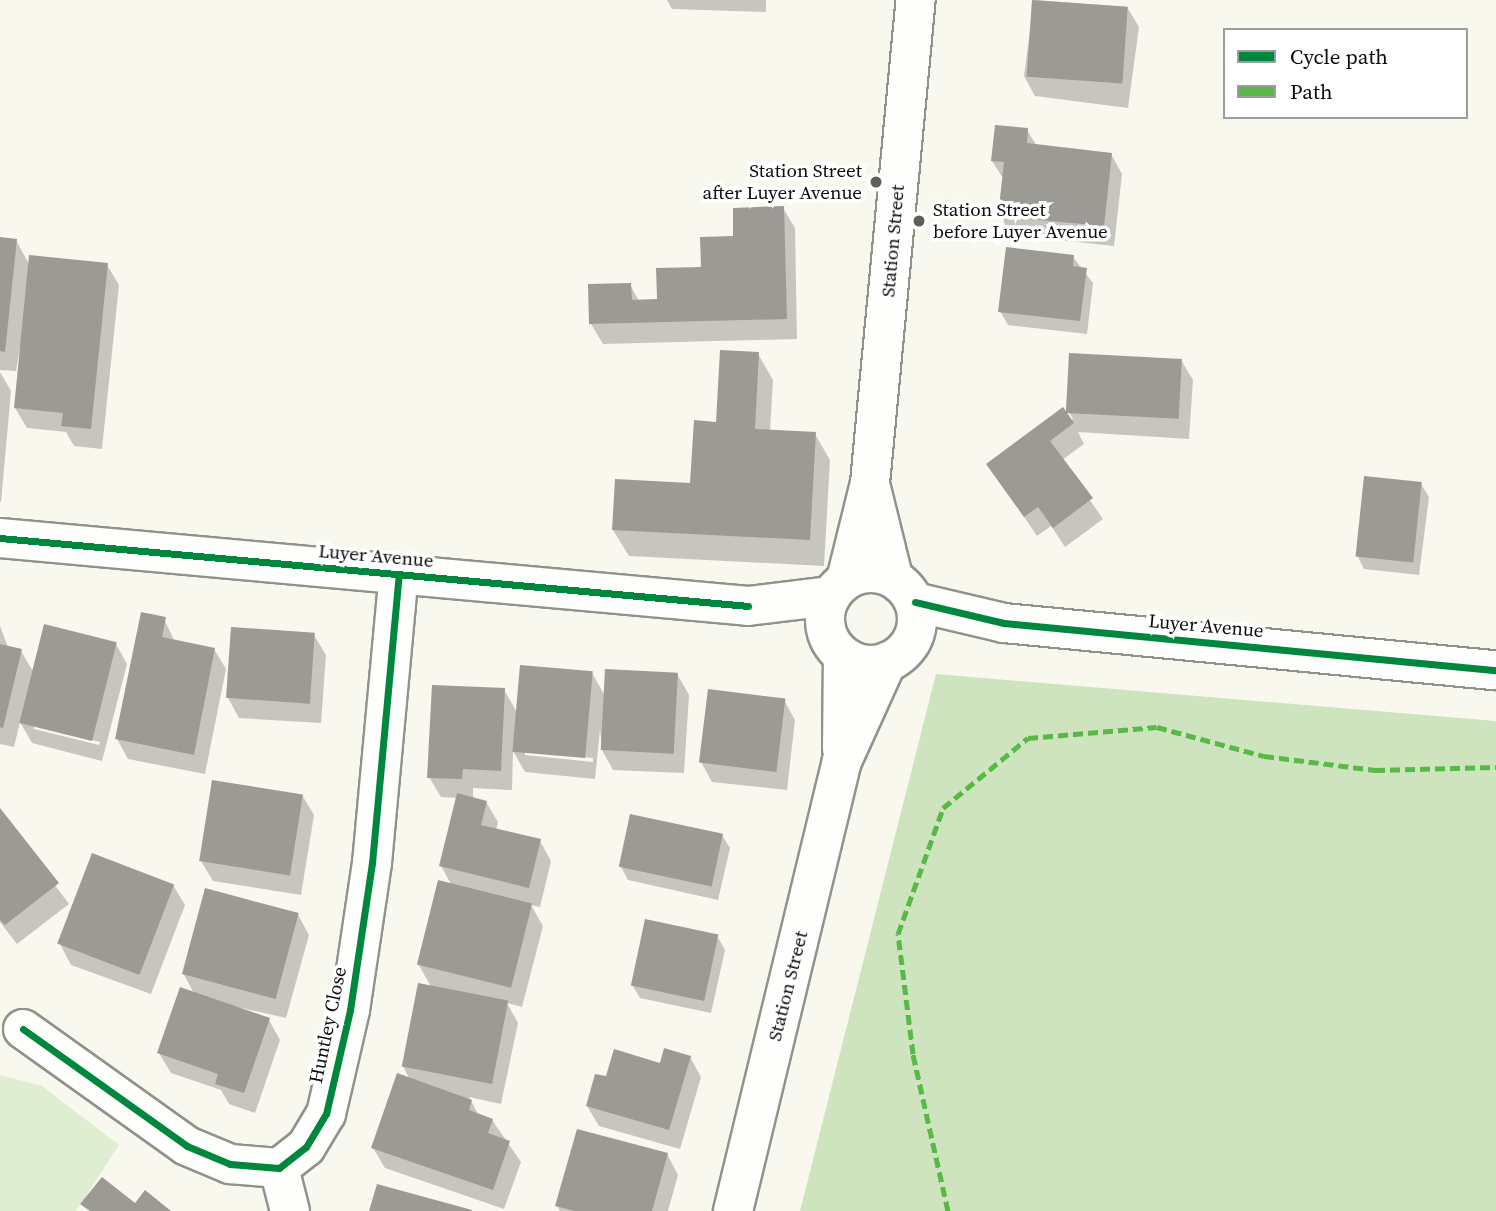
<!DOCTYPE html>
<style>
body{margin:0}
#map{position:relative;width:1496px;height:1211px;overflow:hidden;background:#f9f8ee;font-family:"Source Serif 4",serif}
div>[style]{position:absolute}
.green>*{inset:0;background:#dfedd0}
.forest>*{inset:0;background:#cee4bf}
.shadow>*{inset:0;background:#0003}
.building>*{inset:0;background:#9c9a94;transform-origin:0 0}
.roads{filter:drop-shadow(2px 0 #92928d) drop-shadow(-2px 0 #92928d) drop-shadow(0 2px #92928d) drop-shadow(0 -2px #92928d)}
.minor>*{height:38px;margin:-19px;padding:0 19px;transform-origin:19px;border-radius:19px;background:#fefefc}
.minor>.ring{margin:-19px;padding:0;box-sizing:content-box;background:none;border:38px solid #fefefc;border-radius:50%}
.quiet>*{height:5px;margin-top:-2.5px;transform-origin:0;background:repeating-linear-gradient(90deg,#58b947 0 10px,transparent 0 15px)}
.cycleway>*{height:7px;margin:-3.5px;padding:0 3.5px;transform-origin:3.5px;border-radius:3.5px;background:#00873e}
.dots>*{width:19px;height:19px;translate:-50% -50%;box-sizing:border-box;border:4px solid #fff;border-radius:50%}
span{translate:-50% -50%;white-space:nowrap;text-align:center;line-height:1.15;-webkit-text-stroke:7px #fff;paint-order:stroke}
.poi-label{font-size:19px;color:#0b0b0b}
.right{translate:-100% -50%;text-align:right}
.left{translate:0 -50%;text-align:left}
.street-label{font-size:19px;color:#0b0b0b}
.legend{position:absolute;left:1223px;top:28px;width:245px;height:91px;box-sizing:border-box;background:#fff;border:2px solid #9d9d9d;margin:0;padding:9px 12px;list-style:none;font-size:21px;color:#0b0b0b}
.legend li{display:flex;align-items:center;gap:14px;height:35px}
.legend b{width:35px;border:2px solid #9d9d9d}
</style>
<div id="map">
<div class="green">
<i style="clip-path:polygon(0 1075px,42px 1086px,119px 1145px,76px 1211px,0 1211px)"></i>
</div>
<div class="forest">
<i style="clip-path:polygon(936px 674px,1496px 721px,1496px 1211px,800px 1211px)"></i>
</div>
<div class="shadow">
<i style="clip-path:polygon(667px 0,766px 0,766px 12px,672px 9px)"></i>
<i style="clip-path:polygon(1034px 0,1127px 7px,1139px 27px,1128px 108px,1035px 96px,1024px 76px)"></i>
<i style="clip-path:polygon(1027px 130px,1037px 146px,1111px 154px,1122px 174px,1114px 246px,1011px 235px,1000px 215px,1004px 180px,992px 161px)"></i>
<i style="clip-path:polygon(783px 208px,795px 228px,797px 339px,603px 344px,591px 324px,630px 285px,639px 301px,659px 301px,735px 238px)"></i>
<i style="clip-path:polygon(0 239px,16px 240px,30px 266px,107px 265px,119px 285px,102px 449px,74px 446px,66px 432px,27px 428px,15px 408px,24px 324px,16px 371px,0 370px)"></i>
<i style="clip-path:polygon(1073px 257px,1093px 283px,1087px 334px,1008px 325px,1000px 311px)"></i>
<i style="clip-path:polygon(758px 354px,773px 380px,770px 431px,815px 434px,830px 460px,824px 566px,629px 556px,613px 530px,692px 485px,718px 424px)"></i>
<i style="clip-path:polygon(1181px 360px,1193px 380px,1189px 439px,1078px 432px,1084px 444px,1062px 460px,1103px 519px,1065px 547px,1051px 526px,1037px 536px,988px 464px,1073px 419px,1069px 412px)"></i>
<i style="clip-path:polygon(0 372px,11px 391px,1px 502px,0 502px)"></i>
<i style="clip-path:polygon(1421px 484px,1429px 497px,1419px 575px,1364px 569px,1357px 555px)"></i>
<i style="clip-path:polygon(164px 619px,175px 642px,214px 649px,226px 669px,205px 774px,128px 759px,117px 739px)"></i>
<i style="clip-path:polygon(evenodd,0 626px,8px 647px,21px 651px,34px 673px,116px 644px,127px 664px,102px 761px,32px 743px,20px 722px,14px 747px,0 744px,0 626px,34px 725px,100px 742px,99px 745px,34px 729px,34px 725px)"></i>
<i style="clip-path:polygon(314px 635px,326px 655px,321px 723px,239px 718px,228px 698px)"></i>
<i style="clip-path:polygon(evenodd,592px 673px,605px 696px,677px 674px,689px 695px,684px 773px,613px 770px,602px 750px,600px 730px,595px 779px,525px 772px,513px 751px,512px 790px,473px 788px,473px 799px,486px 802px,498px 822px,496px 830px,540px 841px,551px 861px,540px 907px,531px 905px,543px 926px,522px 1007px,507px 1003px,518px 1023px,501px 1104px,469px 1097px,479px 1116px,492px 1120px,521px 1162px,504px 1209px,385px 1168px,373px 1148px,410px 1080px,403px 1066px,432px 988px,418px 964px,452px 886px,441px 866px,458px 798px,441px 797px,429px 777px,504px 690px,518px 714px,592px 673px,525px 752px,593px 758px,593px 762px,525px 755px,525px 752px)"></i>
<i style="clip-path:polygon(784px 700px,795px 720px,787px 790px,712px 782px,701px 762px)"></i>
<i style="clip-path:polygon(302px 795px,314px 815px,301px 895px,213px 881px,201px 861px)"></i>
<i style="clip-path:polygon(0 811px,69px 904px,17px 944px,0 922px)"></i>
<i style="clip-path:polygon(722px 835px,730px 848px,718px 900px,628px 880px,621px 867px)"></i>
<i style="clip-path:polygon(173px 885px,185px 905px,151px 994px,71px 965px,60px 944px)"></i>
<i style="clip-path:polygon(298px 915px,309px 935px,286px 1018px,224px 1004px,269px 1020px,280px 1040px,255px 1113px,229px 1104px,221px 1090px,171px 1073px,159px 1053px,195px 995px,183px 973px)"></i>
<i style="clip-path:polygon(717px 936px,725px 950px,711px 1013px,640px 998px,632px 985px)"></i>
<i style="clip-path:polygon(690px 1057px,701px 1077px,680px 1149px,599px 1126px,587px 1106px,607px 1078px)"></i>
<i style="clip-path:polygon(667px 1154px,678px 1175px,668px 1211px,560px 1211px,557px 1205px)"></i>
</div>
<div class="building">
<i style="left:1032px;top:0;width:96px;height:77px;rotate:4deg"></i>
<i style="clip-path:polygon(995px 125px,1028px 128px,1027px 143px,1112px 153px,1104px 226px,998px 216px,1004px 162px,991px 161px)"></i>
<i style="clip-path:polygon(784px 206px,787px 319px,589px 324px,588px 284px,631px 283px,632px 300px,657px 299px,656px 268px,701px 267px,700px 237px,733px 236px,733px 208px)"></i>
<i style="clip-path:polygon(0 237px,17px 239px,5px 352px,0 351px)"></i>
<i style="clip-path:polygon(1006px 247px,1074px 255px,1073px 266px,1087px 268px,1080px 321px,998px 312px)"></i>
<i style="clip-path:polygon(29px 255px,108px 263px,91px 429px,61px 426px,63px 413px,14px 408px)"></i>
<i style="clip-path:polygon(720px 350px,759px 352px,755px 429px,816px 432px,810px 540px,612px 530px,615px 479px,690px 483px,694px 420px,716px 422px)"></i>
<i style="left:1069px;top:353px;width:113px;height:60px;rotate:3deg"></i>
<i style="clip-path:polygon(1063px 407px,1074px 423px,1050px 441px,1093px 498px,1053px 528px,1038px 507px,1024px 517px,986px 464px)"></i>
<i style="left:1364px;top:476px;width:58px;height:81px;rotate:6deg"></i>
<i style="clip-path:polygon(141px 612px,166px 617px,162px 637px,215px 648px,194px 755px,115px 739px)"></i>
<i style="left:44px;top:624px;width:75px;height:102px;rotate:14deg"></i>
<i style="left:231px;top:627px;width:84px;height:71px;rotate:4deg"></i>
<i style="clip-path:polygon(0 644px,22px 649px,3px 728px,0 727px)"></i>
<i style="left:520px;top:665px;width:73px;height:87px;rotate:5deg"></i>
<i style="left:605px;top:669px;width:73px;height:81px;rotate:3deg"></i>
<i style="clip-path:polygon(432px 685px,505px 688px,501px 771px,463px 769px,462px 779px,427px 778px)"></i>
<i style="left:708px;top:689px;width:78px;height:74px;rotate:7deg"></i>
<i style="left:212px;top:780px;width:92px;height:82px;rotate:9deg"></i>
<i style="clip-path:polygon(457px 793px,487px 801px,481px 825px,541px 839px,529px 888px,439px 866px)"></i>
<i style="clip-path:polygon(0 808px,59px 883px,5px 925px,0 920px)"></i>
<i style="left:630px;top:814px;width:95px;height:54px;rotate:12deg"></i>
<i style="left:92px;top:853px;width:88px;height:97px;rotate:21deg"></i>
<i style="left:438px;top:880px;width:97px;height:87px;rotate:14deg"></i>
<i style="left:205px;top:888px;width:97px;height:89px;rotate:15deg"></i>
<i style="left:645px;top:919px;width:75px;height:68px;rotate:12deg"></i>
<i style="left:418px;top:983px;width:92px;height:85px;rotate:11deg"></i>
<i style="clip-path:polygon(180px 987px,270px 1018px,244px 1093px,215px 1084px,218px 1074px,157px 1053px)"></i>
<i style="clip-path:polygon(664px 1048px,691px 1056px,669px 1130px,586px 1106px,595px 1074px,606px 1076px,614px 1049px,660px 1063px)"></i>
<i style="clip-path:polygon(397px 1073px,472px 1100px,469px 1110px,493px 1119px,488px 1133px,510px 1141px,493px 1190px,371px 1148px)"></i>
<i style="clip-path:polygon(577px 1129px,668px 1153px,652px 1211px,575px 1211px,555px 1206px)"></i>
<i style="clip-path:polygon(102px 1177px,135px 1203px,145px 1190px,171px 1211px,90px 1211px,80px 1204px)"></i>
<i style="clip-path:polygon(377px 1184px,472px 1210px,472px 1211px,369px 1211px)"></i>
</div>
<div class="roads">
<div class="minor">
<i style="left:871px;top:488px;width:92px;rotate:76.1deg"></i>
<i style="left:0;top:538px;width:751px;rotate:5.19deg"></i>
<i style="left:748px;top:606px;width:84px;rotate:-6.9deg"></i>
<i class="ring" style="left:825px;top:573px;width:54px;height:54px"></i>
<i style="left:846px;top:580px;width:100px;rotate:-76.1deg"></i>
<i style="left:870px;top:483px;width:485px;rotate:-84.6deg"></i>
<i style="left:915px;top:602px;width:91px;rotate:13.3deg"></i>
<i style="left:1004px;top:623px;width:494px;rotate:5.5deg"></i>
<i style="left:842px;top:749px;width:92px;rotate:-89.4deg"></i>
<i style="left:23px;top:1029px;width:201px;rotate:35.5deg"></i>
<i style="left:187px;top:1146px;width:47px;rotate:22.7deg"></i>
<i style="left:230px;top:1164px;width:49px;rotate:4.7deg"></i>
<i style="left:279px;top:1168px;width:34px;rotate:-38deg"></i>
<i style="left:306px;top:1147px;width:39px;rotate:-59deg"></i>
<i style="left:326px;top:1114px;width:107px;rotate:-77deg"></i>
<i style="left:350px;top:1010px;width:149px;rotate:-81.5deg"></i>
<i style="left:372px;top:863px;width:290px;rotate:-84.7deg"></i>
<i style="left:279px;top:1168px;width:44px;rotate:75.7deg"></i>
<i style="left:733px;top:1211px;width:463px;rotate:-76.4deg"></i>
<i style="left:842px;top:761px;width:109px;rotate:-65.6deg"></i>
</div>
</div>
<div class="quiet">
<i style="left:948px;top:1211px;width:161px;rotate:-102.6deg"></i>
<i style="left:913px;top:1054px;width:121px;rotate:-97.1deg"></i>
<i style="left:898px;top:934px;width:134px;rotate:-70.3deg"></i>
<i style="left:943px;top:808px;width:110px;rotate:-39.5deg"></i>
<i style="left:1028px;top:738px;width:129px;rotate:-4.9deg"></i>
<i style="left:1157px;top:727px;width:111px;rotate:15.2deg"></i>
<i style="left:1264px;top:756px;width:112px;rotate:7.2deg"></i>
<i style="left:1375px;top:770px;width:121px;rotate:-1.4deg"></i>
</div>
<div class="cycleway">
<i style="left:0;top:538px;width:751px;rotate:5.19deg"></i>
<i style="left:915px;top:602px;width:91px;rotate:13.3deg"></i>
<i style="left:1004px;top:623px;width:494px;rotate:5.5deg"></i>
<i style="left:23px;top:1029px;width:201px;rotate:35.5deg"></i>
<i style="left:187px;top:1146px;width:47px;rotate:22.7deg"></i>
<i style="left:230px;top:1164px;width:49px;rotate:4.7deg"></i>
<i style="left:279px;top:1168px;width:34px;rotate:-38deg"></i>
<i style="left:306px;top:1147px;width:39px;rotate:-59deg"></i>
<i style="left:326px;top:1114px;width:107px;rotate:-77deg"></i>
<i style="left:350px;top:1010px;width:149px;rotate:-81.5deg"></i>
<i style="left:372px;top:863px;width:290px;rotate:-84.7deg"></i>
</div>
<div class="dots">
<i style="left:876px;top:182px;background:#5e5e5a"></i>
<i style="left:919px;top:221px;background:#5e5e5a"></i>
</div>
<div class="poi-label">
<span class="right" style="left:862px;top:182px">Station Street<br>after Luyer Avenue</span>
<span class="left" style="left:933px;top:221px">Station Street<br>before Luyer Avenue</span>
</div>
<div class="street-label">
<span style="left:893px;top:241px;rotate:-85deg">Station Street</span>
<span style="left:376px;top:556px;rotate:5deg">Luyer Avenue</span>
<span style="left:1206px;top:626px;rotate:5deg">Luyer Avenue</span>
<span style="left:788px;top:986px;rotate:-76deg">Station Street</span>
<span style="left:328px;top:1025px;rotate:-78deg">Huntley Close</span>
</div>
<ul class="legend">
<li><b style="height:9px;background:#00873e"></b>Cycle path</li>
<li><b style="height:9px;background:#58b947"></b>Path</li>
</ul>
</div>
